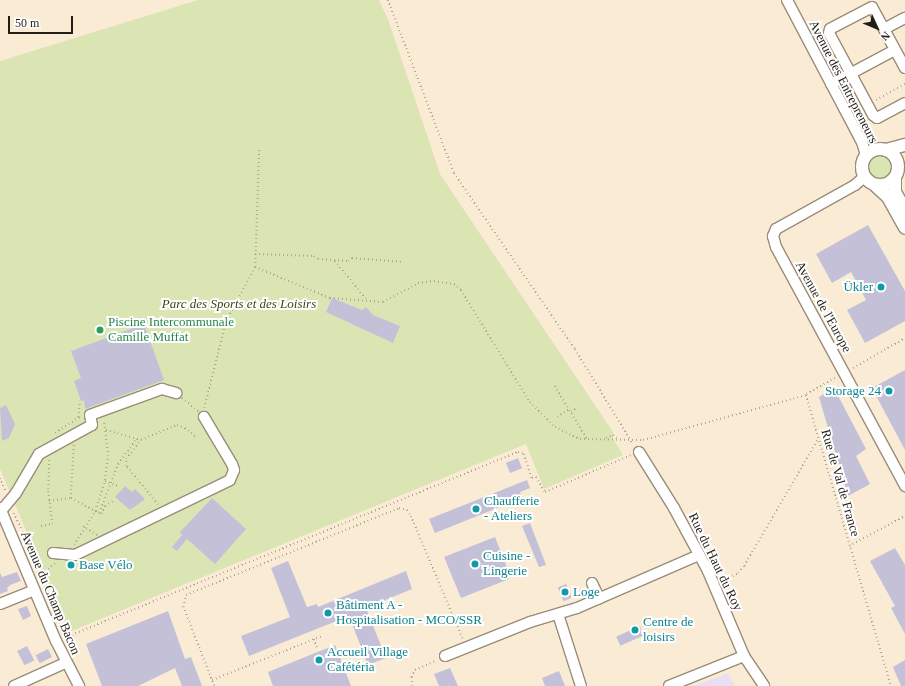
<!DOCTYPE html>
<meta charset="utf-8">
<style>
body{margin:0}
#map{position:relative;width:905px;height:686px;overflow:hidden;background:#faebd5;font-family:"Times New Roman",serif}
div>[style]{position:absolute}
.industrial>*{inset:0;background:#eadef2}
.green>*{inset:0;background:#dbe5b3}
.round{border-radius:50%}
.building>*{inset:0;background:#c4c0d8;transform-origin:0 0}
.path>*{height:1.5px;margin-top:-0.75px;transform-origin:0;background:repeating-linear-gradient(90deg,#b1a695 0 1px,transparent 0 4px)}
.roads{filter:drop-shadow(1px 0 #9a8c78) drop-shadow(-1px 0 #9a8c78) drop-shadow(0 1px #9a8c78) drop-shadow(0 -1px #9a8c78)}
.minor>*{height:10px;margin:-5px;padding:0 5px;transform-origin:5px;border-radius:5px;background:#fff}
.major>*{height:12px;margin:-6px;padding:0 6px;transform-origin:6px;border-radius:6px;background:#fff}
.major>.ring{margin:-6px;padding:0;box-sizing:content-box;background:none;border:12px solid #fff;border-radius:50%}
.dots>*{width:11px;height:11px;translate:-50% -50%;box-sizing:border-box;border:2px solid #fff;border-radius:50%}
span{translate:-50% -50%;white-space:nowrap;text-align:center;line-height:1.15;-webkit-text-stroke:4px #fff;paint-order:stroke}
.street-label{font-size:13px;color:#221d15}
.culture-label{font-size:13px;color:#0d838f}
.right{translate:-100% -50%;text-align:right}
.left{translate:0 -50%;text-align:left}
.park-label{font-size:13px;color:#3d4411;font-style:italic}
.leisure-label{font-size:13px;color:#27864d}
.north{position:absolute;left:857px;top:8px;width:40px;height:40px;-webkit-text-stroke:3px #fff;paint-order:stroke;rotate:134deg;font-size:11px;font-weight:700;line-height:16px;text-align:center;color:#221d15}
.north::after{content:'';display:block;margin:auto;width:14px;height:18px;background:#221d15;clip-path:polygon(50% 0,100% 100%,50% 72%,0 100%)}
.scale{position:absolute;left:8px;top:16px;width:65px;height:18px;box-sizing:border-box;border:2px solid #221d15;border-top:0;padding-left:5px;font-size:12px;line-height:14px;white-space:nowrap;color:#221d15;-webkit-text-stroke:3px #fff;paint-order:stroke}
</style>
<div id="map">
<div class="industrial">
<i style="clip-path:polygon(728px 673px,735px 686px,693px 686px)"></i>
</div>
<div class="green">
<i style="clip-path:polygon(198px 0,379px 0,388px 19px,440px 174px,613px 432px,613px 439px,623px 455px,544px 489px,526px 444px,69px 632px,0 469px,0 61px)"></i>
<i class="round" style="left:867px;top:154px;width:26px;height:26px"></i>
</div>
<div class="building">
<i style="clip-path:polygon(868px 225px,905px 291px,905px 321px,865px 343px,847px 310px,866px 300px,851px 272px,832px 283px,816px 254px)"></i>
<i style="clip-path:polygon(332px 298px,362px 310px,366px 307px,373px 315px,400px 326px,393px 343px,326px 312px)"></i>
<i style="clip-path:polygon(144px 324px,164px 380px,85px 409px,84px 400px,81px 401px,74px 381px,81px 378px,71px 351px)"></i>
<i style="clip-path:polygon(905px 370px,905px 450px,872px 388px)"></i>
<i style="clip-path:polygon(834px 388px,866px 449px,856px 456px,870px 484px,848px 496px,819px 397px)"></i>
<i style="clip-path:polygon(6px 405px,15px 424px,9px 438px,2px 441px,0 408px)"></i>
<i style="left:518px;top:458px;width:11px;height:13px;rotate:68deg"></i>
<i style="clip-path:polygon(527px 480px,530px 488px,520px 492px,522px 498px,435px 533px,429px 519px)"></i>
<i style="clip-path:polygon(125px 486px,132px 492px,135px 489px,145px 499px,130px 510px,115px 497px)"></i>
<i style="clip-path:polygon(212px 498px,246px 529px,215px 564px,187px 539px,177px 551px,172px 547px,182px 535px,180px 532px)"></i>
<i style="clip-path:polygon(530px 523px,546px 565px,539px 567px,522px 526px)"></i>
<i style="clip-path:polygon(495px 537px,508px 570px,506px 572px,509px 579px,461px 598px,444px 557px)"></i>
<i style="clip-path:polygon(895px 548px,905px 565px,905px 634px,891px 608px,895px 606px,870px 561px)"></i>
<i style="clip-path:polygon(288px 561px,307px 607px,317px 604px,318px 607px,406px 571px,412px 589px,366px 608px,386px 658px,368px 665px,349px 616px,249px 656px,241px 636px,290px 617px,271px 568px)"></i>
<i style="clip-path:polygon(17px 572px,21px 581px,10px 585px,7px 588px,8px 591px,0 594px,0 573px,2px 577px)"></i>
<i style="left:566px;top:584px;width:15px;height:9px;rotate:67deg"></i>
<i style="clip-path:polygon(27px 606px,31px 616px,23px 620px,18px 609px)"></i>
<i style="clip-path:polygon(168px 611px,185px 659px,191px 657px,202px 686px,182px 686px,175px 668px,138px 686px,102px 686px,86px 644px)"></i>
<i style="left:640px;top:626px;width:10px;height:26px;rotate:66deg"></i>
<i style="clip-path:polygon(335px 645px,351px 686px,273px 686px,268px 672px)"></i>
<i style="left:27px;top:646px;width:16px;height:11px;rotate:63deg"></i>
<i style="left:48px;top:649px;width:9px;height:14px;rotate:63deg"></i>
<i style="clip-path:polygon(905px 660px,905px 686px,901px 686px,893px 667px)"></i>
<i style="clip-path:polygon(450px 668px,458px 686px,439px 686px,434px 674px)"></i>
<i style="clip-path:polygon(559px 671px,565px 686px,545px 686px,542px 678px)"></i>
</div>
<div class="path">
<i style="left:388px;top:0;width:185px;rotate:69.1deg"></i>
<i style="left:454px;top:173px;width:214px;rotate:55.5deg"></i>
<i style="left:575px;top:349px;width:111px;rotate:58.6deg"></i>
<i style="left:876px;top:100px;width:33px;rotate:-29deg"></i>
<i style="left:255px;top:254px;width:59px;rotate:1.9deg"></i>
<i style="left:314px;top:256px;width:5px;rotate:37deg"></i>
<i style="left:318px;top:259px;width:30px;rotate:4deg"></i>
<i style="left:348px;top:261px;width:5px;rotate:-37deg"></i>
<i style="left:352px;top:258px;width:52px;rotate:4.4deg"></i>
<i style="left:335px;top:261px;width:50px;rotate:50.6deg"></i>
<i style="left:255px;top:267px;width:119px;rotate:-88.1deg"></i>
<i style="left:853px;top:368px;width:60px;rotate:-30deg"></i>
<i style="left:835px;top:378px;width:34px;rotate:150deg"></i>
<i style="left:806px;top:395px;width:303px;rotate:73.7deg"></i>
<i style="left:555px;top:386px;width:62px;rotate:58.9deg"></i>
<i style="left:182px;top:398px;width:21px;rotate:39deg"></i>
<i style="left:204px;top:408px;width:90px;rotate:-75.8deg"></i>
<i style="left:226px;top:321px;width:61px;rotate:-61.8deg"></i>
<i style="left:255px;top:267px;width:81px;rotate:22.5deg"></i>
<i style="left:330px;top:298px;width:53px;rotate:4.3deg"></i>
<i style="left:383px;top:302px;width:40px;rotate:-28deg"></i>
<i style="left:418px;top:283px;width:16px;rotate:-7deg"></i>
<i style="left:434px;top:281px;width:20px;rotate:9deg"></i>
<i style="left:454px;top:284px;width:9px;rotate:41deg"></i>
<i style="left:461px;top:290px;width:132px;rotate:58.4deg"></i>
<i style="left:530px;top:402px;width:35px;rotate:45deg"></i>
<i style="left:555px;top:427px;width:28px;rotate:26deg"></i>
<i style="left:580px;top:439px;width:63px;rotate:0.9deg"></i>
<i style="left:643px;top:440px;width:169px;rotate:-15.4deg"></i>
<i style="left:571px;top:412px;width:6px;rotate:-39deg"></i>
<i style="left:78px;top:417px;width:16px;rotate:-83deg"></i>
<i style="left:557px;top:417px;width:14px;rotate:-34deg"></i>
<i style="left:106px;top:430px;width:36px;rotate:16deg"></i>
<i style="left:55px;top:433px;width:30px;rotate:-33deg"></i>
<i style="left:606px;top:438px;width:8px;rotate:-23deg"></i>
<i style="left:613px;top:435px;width:6px;rotate:39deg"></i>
<i style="left:74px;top:445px;width:53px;rotate:93.2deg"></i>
<i style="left:71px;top:498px;width:34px;rotate:28deg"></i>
<i style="left:101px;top:514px;width:9px;rotate:-63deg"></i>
<i style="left:105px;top:506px;width:9px;rotate:-32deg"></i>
<i style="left:0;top:478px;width:15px;rotate:67deg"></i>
<i style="left:105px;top:481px;width:14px;rotate:21deg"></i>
<i style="left:49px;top:501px;width:22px;rotate:-8deg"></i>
<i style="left:158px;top:505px;width:50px;rotate:-129.4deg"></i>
<i style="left:126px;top:466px;width:7px;rotate:-90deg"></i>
<i style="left:126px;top:459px;width:24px;rotate:-52deg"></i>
<i style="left:141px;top:440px;width:39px;rotate:-23deg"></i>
<i style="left:177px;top:425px;width:9px;rotate:21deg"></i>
<i style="left:185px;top:428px;width:14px;rotate:39deg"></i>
<i style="left:14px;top:513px;width:45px;rotate:65.1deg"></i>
<i style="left:99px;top:513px;width:53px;rotate:-68.8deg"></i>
<i style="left:118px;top:464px;width:31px;rotate:-54deg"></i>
<i style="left:41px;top:526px;width:11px;rotate:-10deg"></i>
<i style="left:52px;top:524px;width:35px;rotate:-97deg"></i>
<i style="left:48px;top:489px;width:29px;rotate:-88deg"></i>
<i style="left:83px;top:526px;width:17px;rotate:33deg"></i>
<i style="left:74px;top:545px;width:40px;rotate:-58deg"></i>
<i style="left:95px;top:511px;width:28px;rotate:-72deg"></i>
<i style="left:104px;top:484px;width:28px;rotate:-82deg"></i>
<i style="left:108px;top:456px;width:35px;rotate:-97deg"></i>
<i style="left:849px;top:546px;width:64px;rotate:-28.2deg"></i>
<i style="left:38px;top:576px;width:22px;rotate:-36deg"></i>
<i style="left:42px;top:579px;width:49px;rotate:68.6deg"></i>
<i style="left:722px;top:582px;width:18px;rotate:-29deg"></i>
<i style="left:738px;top:573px;width:9px;rotate:-49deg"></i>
<i style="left:744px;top:566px;width:147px;rotate:-59.8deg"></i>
<i style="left:64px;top:638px;width:491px;rotate:-22.3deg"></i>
<i style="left:518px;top:452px;width:6px;rotate:18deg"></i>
<i style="left:524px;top:454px;width:25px;rotate:72deg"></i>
<i style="left:532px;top:478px;width:4px;rotate:-14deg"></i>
<i style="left:536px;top:477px;width:17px;rotate:59deg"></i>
<i style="left:545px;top:492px;width:94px;rotate:-23.3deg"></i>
<i style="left:314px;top:639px;width:9px;rotate:72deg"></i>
<i style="left:212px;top:680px;width:118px;rotate:-21.8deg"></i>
<i style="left:214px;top:686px;width:85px;rotate:-111.4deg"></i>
<i style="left:183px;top:607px;width:12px;rotate:-76deg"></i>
<i style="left:186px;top:595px;width:230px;rotate:-22.2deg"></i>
<i style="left:399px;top:508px;width:8px;rotate:14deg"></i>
<i style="left:407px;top:510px;width:7px;rotate:56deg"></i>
<i style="left:411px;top:516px;width:134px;rotate:67.1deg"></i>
<i style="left:412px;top:686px;width:9px;rotate:-96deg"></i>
<i style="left:411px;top:677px;width:8px;rotate:-60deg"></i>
<i style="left:415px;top:670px;width:24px;rotate:-24deg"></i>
</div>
<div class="roads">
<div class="minor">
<i style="left:787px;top:0;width:161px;rotate:62.2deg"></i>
<i style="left:862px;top:142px;width:14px;rotate:73deg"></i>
<i style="left:884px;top:29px;width:24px;rotate:-28deg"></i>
<i style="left:905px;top:68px;width:69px;rotate:-118.4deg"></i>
<i style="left:872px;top:7px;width:47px;rotate:152.4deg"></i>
<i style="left:830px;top:29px;width:4px;rotate:104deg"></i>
<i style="left:829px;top:33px;width:93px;rotate:61.8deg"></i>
<i style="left:873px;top:115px;width:5px;rotate:37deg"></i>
<i style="left:877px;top:118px;width:32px;rotate:-28deg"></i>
<i style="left:831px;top:84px;width:72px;rotate:-28deg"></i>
<i style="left:864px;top:177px;width:12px;rotate:138deg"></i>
<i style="left:855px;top:185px;width:90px;rotate:150.9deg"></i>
<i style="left:776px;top:229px;width:8px;rotate:113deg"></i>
<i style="left:773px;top:236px;width:11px;rotate:75deg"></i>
<i style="left:776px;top:247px;width:272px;rotate:61.6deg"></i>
<i style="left:639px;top:452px;width:66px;rotate:58deg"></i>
<i style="left:674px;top:508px;width:72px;rotate:61.6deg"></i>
<i style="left:708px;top:571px;width:92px;rotate:67deg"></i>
<i style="left:744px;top:656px;width:36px;rotate:56deg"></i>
<i style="left:0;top:508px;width:144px;rotate:67.2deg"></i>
<i style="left:56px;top:641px;width:51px;rotate:62.9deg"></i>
<i style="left:1px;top:511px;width:23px;rotate:-50deg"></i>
<i style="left:16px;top:493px;width:45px;rotate:-59.5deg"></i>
<i style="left:39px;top:454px;width:60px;rotate:-28.7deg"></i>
<i style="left:92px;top:425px;width:10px;rotate:-101deg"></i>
<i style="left:90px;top:415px;width:77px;rotate:-19.9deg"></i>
<i style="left:162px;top:389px;width:15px;rotate:16deg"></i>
<i style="left:53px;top:553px;width:22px;rotate:5deg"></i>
<i style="left:75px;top:555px;width:172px;rotate:-25.8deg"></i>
<i style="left:230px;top:480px;width:11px;rotate:-68deg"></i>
<i style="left:234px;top:470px;width:6px;rotate:-108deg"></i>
<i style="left:232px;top:464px;width:55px;rotate:-120.8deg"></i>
<i style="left:592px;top:583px;width:17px;rotate:65deg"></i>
<i style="left:0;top:604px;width:37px;rotate:-22deg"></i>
<i style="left:558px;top:614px;width:76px;rotate:72.3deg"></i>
<i style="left:445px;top:656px;width:92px;rotate:-21.8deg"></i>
<i style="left:530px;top:622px;width:49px;rotate:-16.6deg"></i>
<i style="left:577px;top:608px;width:133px;rotate:-23.5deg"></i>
<i style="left:14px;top:686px;width:56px;rotate:-24.3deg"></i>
<i style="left:669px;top:686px;width:81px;rotate:-21.8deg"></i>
</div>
<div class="major">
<i class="ring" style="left:862px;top:149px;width:24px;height:24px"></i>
<i style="left:886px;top:150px;width:20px;rotate:-15deg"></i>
<i style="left:895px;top:178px;width:14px;rotate:90deg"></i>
<i style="left:895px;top:192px;width:21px;rotate:61deg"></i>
<i style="left:876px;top:186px;width:16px;rotate:43deg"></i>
<i style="left:888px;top:197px;width:35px;rotate:61deg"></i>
</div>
</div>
<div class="dots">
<i style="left:881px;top:287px;background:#0f9aa8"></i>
<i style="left:100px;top:330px;background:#2e9e5b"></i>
<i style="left:889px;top:391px;background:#0f9aa8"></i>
<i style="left:476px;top:509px;background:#0f9aa8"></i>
<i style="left:475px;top:564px;background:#0f9aa8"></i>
<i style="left:71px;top:565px;background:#0f9aa8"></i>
<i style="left:565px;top:592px;background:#0f9aa8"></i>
<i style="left:328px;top:613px;background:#0f9aa8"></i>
<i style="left:635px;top:630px;background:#0f9aa8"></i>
<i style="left:319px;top:660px;background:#0f9aa8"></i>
</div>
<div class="street-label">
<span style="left:843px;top:82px;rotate:63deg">Avenue des Entrepreneurs</span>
<span style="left:823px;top:307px;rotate:61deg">Avenue de l'Europe</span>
<span style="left:840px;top:483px;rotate:74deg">Rue de Val de France</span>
<span style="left:715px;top:562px;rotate:64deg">Rue du Haut du Roy</span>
<span style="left:50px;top:593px;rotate:67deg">Avenue du Champ Bacon</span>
</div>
<div class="culture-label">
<span class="right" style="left:873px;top:287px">Ükler</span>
<span class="right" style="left:881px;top:391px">Storage 24</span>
<span class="left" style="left:484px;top:509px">Chaufferie<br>- Ateliers</span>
<span class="left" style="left:483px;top:564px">Cuisine -<br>Lingerie</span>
<span class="left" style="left:79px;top:565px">Base Vélo</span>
<span class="left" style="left:573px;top:592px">Loge</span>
<span class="left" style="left:336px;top:613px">Bâtiment A -<br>Hospitalisation - MCO/SSR</span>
<span class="left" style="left:643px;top:630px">Centre de<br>loisirs</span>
<span class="left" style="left:327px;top:660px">Accueil Village<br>Cafétéria</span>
</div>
<div class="park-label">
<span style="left:239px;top:304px">Parc des Sports et des Loisirs</span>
</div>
<div class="leisure-label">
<span class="left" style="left:108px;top:330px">Piscine Intercommunale<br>Camille Muffat</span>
</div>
<div class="north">N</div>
<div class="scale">50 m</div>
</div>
